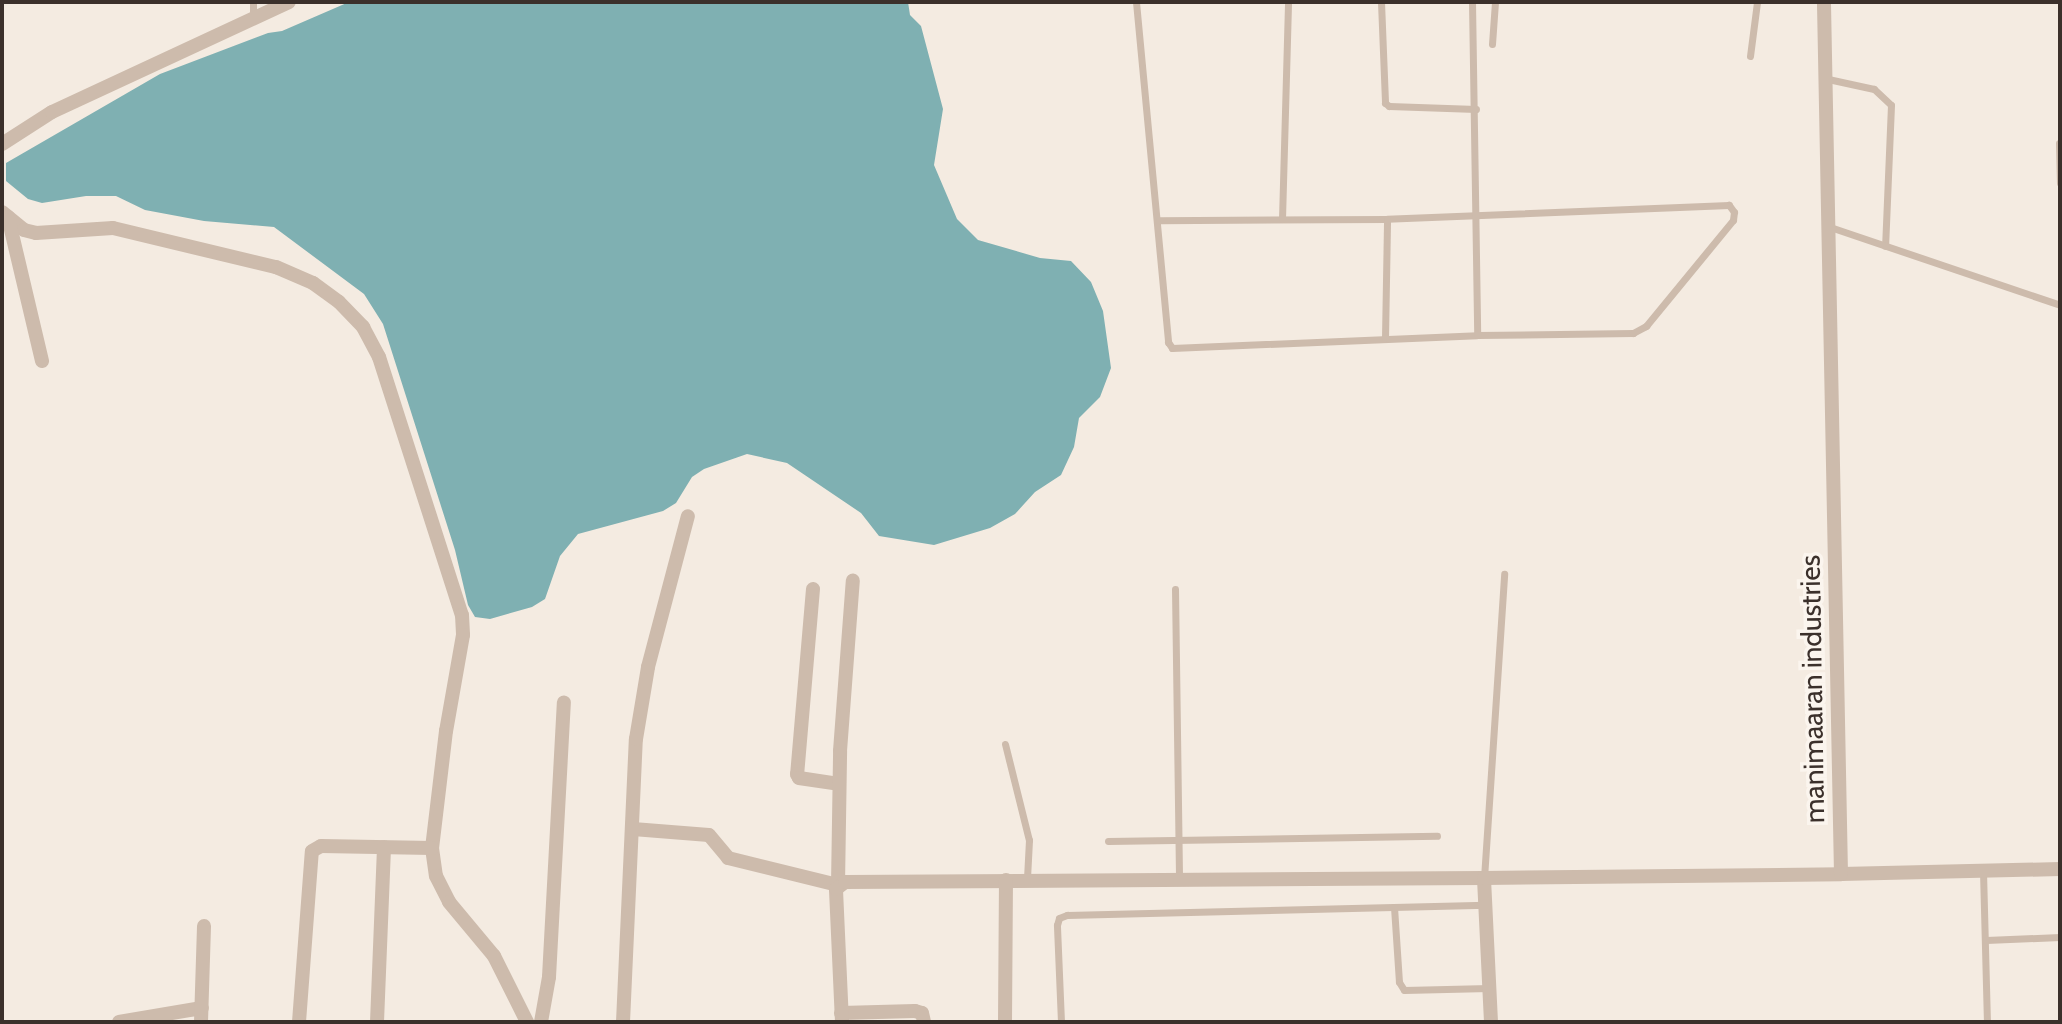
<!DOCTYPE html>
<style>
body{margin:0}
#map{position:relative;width:2062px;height:1024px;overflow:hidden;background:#f4ebe1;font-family:Cabin,sans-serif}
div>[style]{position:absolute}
.water>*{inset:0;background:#7fb0b2}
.service>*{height:7px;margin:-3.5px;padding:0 3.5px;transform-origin:3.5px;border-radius:3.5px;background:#cdbbac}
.minor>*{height:14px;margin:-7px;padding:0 7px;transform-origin:7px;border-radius:7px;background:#cdbbac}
span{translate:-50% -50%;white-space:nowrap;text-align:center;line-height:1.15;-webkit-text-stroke:7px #fbf5ee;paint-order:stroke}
.street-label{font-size:28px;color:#3b302b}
.frame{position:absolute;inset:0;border:4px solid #3b302b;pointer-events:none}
</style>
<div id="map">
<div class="water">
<i style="clip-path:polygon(349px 2px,908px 2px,910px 15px,921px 26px,943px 109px,934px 165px,957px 219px,978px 240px,1040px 258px,1071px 261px,1091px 282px,1103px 311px,1111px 368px,1100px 397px,1079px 418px,1074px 447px,1061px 475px,1035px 492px,1015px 514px,990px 528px,934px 545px,879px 536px,861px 513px,787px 463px,747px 454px,704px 469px,692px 477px,676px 503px,663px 511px,578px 534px,560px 556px,545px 599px,532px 607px,490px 619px,475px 617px,468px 605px,455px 550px,383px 324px,364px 294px,274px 227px,204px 221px,145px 210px,116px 196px,86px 196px,42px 203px,28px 199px,6px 181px,6px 163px,160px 74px,268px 33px,282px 31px)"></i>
</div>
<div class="service">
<i style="left:1136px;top:2px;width:342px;rotate:84.6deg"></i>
<i style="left:1168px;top:342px;width:7px;rotate:56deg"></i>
<i style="left:1172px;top:348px;width:305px;rotate:-2.4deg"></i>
<i style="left:1477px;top:335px;width:156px;rotate:-0.7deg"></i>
<i style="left:1633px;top:333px;width:15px;rotate:-28deg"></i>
<i style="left:1646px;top:326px;width:137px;rotate:-50.6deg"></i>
<i style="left:1733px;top:220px;width:8px;rotate:-83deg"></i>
<i style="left:1734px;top:212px;width:9px;rotate:-126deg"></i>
<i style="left:1729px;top:205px;width:342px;rotate:177.7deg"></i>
<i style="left:1387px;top:219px;width:228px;rotate:179.7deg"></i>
<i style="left:1381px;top:2px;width:101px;rotate:87.7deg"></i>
<i style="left:1385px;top:103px;width:5px;rotate:37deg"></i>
<i style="left:1389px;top:106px;width:87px;rotate:2deg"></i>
<i style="left:1472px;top:2px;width:333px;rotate:89.1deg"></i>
<i style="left:253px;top:19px;width:17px;rotate:-90deg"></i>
<i style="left:1492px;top:44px;width:42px;rotate:-85.9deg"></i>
<i style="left:1750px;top:56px;width:54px;rotate:-82.6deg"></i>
<i style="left:1828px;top:79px;width:47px;rotate:12.3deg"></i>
<i style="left:1874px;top:89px;width:23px;rotate:43deg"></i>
<i style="left:1891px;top:105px;width:141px;rotate:92.4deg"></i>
<i style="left:2059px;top:143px;width:40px;rotate:88.6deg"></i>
<i style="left:1282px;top:219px;width:217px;rotate:-88.4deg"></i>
<i style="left:1830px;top:227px;width:243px;rotate:18.7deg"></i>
<i style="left:1385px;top:338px;width:119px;rotate:-89deg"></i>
<i style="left:1175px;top:589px;width:290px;rotate:89.2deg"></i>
<i style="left:1005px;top:744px;width:99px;rotate:76deg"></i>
<i style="left:1029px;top:840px;width:39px;rotate:93deg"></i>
<i style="left:1108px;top:841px;width:329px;rotate:-0.9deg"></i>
<i style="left:1983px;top:871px;width:151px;rotate:88.5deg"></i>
<i style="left:1484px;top:878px;width:305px;rotate:-86.2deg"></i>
<i style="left:1394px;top:907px;width:75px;rotate:86.2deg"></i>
<i style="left:1399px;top:982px;width:9px;rotate:58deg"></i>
<i style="left:1404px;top:990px;width:85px;rotate:-1.3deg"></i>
<i style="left:1986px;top:940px;width:74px;rotate:-2.3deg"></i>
<i style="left:1061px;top:1022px;width:97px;rotate:-92.4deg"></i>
<i style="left:1057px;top:925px;width:7px;rotate:-74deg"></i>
<i style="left:1059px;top:918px;width:9px;rotate:-21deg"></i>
<i style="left:1067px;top:915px;width:419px;rotate:-1.4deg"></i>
</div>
<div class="minor">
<i style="left:2px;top:144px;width:59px;rotate:-32.6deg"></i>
<i style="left:52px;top:112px;width:261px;rotate:-24.9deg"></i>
<i style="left:2px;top:212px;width:28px;rotate:39deg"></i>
<i style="left:24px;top:230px;width:12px;rotate:14deg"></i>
<i style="left:36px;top:233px;width:77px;rotate:-3.7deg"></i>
<i style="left:113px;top:228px;width:168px;rotate:13.5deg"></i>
<i style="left:276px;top:267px;width:40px;rotate:23.4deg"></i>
<i style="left:313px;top:283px;width:32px;rotate:36deg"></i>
<i style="left:339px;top:302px;width:35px;rotate:46deg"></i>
<i style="left:363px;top:327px;width:34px;rotate:62deg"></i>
<i style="left:379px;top:357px;width:271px;rotate:72.2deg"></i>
<i style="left:462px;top:615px;width:20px;rotate:87deg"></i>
<i style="left:463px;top:635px;width:97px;rotate:100deg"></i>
<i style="left:446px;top:731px;width:118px;rotate:96.8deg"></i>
<i style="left:432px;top:848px;width:28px;rotate:82deg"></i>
<i style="left:436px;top:876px;width:29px;rotate:63deg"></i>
<i style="left:449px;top:902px;width:70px;rotate:50.2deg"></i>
<i style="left:494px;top:956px;width:74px;rotate:63.4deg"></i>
<i style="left:8px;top:217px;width:148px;rotate:76.7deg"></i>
<i style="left:813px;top:589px;width:186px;rotate:94.9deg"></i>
<i style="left:797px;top:774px;width:4px;rotate:63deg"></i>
<i style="left:799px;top:778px;width:40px;rotate:8.5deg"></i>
<i style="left:633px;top:829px;width:76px;rotate:4.5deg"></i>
<i style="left:709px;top:835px;width:30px;rotate:50deg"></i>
<i style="left:728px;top:858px;width:113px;rotate:13.8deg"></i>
<i style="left:838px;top:885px;width:134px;rotate:-89.1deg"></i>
<i style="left:840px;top:751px;width:171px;rotate:-85.7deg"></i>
<i style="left:1841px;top:874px;width:219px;rotate:-1.3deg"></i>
<i style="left:841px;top:1013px;width:74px;rotate:-1.5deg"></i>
<i style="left:915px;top:1011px;width:7px;rotate:16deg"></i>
<i style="left:922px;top:1013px;width:9px;rotate:77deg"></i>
<i style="left:119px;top:1022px;width:84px;rotate:-9.6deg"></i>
<i style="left:201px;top:1022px;width:96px;rotate:-88.2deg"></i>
<i style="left:299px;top:1022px;width:171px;rotate:-85.7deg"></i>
<i style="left:312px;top:851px;width:10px;rotate:-29deg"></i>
<i style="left:321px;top:846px;width:111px;rotate:1deg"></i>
<i style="left:377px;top:1022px;width:175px;rotate:-87.7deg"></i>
<i style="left:541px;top:1022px;width:46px;rotate:-79.9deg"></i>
<i style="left:549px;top:977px;width:275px;rotate:-86.9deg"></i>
<i style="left:623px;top:1022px;width:283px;rotate:-87.4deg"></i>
<i style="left:636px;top:739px;width:73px;rotate:-80.5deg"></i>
<i style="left:648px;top:667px;width:156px;rotate:-75.2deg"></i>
<i style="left:842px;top:1022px;width:133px;rotate:-92.6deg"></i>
<i style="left:836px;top:889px;width:11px;rotate:-38deg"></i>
<i style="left:845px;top:882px;width:639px;rotate:-0.36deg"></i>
<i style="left:1005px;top:1022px;width:142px;rotate:-89.6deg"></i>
<i style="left:1491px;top:1022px;width:144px;rotate:-92.8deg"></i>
<i style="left:1484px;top:878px;width:357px;rotate:-0.6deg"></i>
<i style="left:1841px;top:874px;width:872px;rotate:-91.12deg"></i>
</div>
<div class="street-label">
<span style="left:1812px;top:689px;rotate:-91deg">manimaaran industries</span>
</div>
<div class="frame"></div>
</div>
